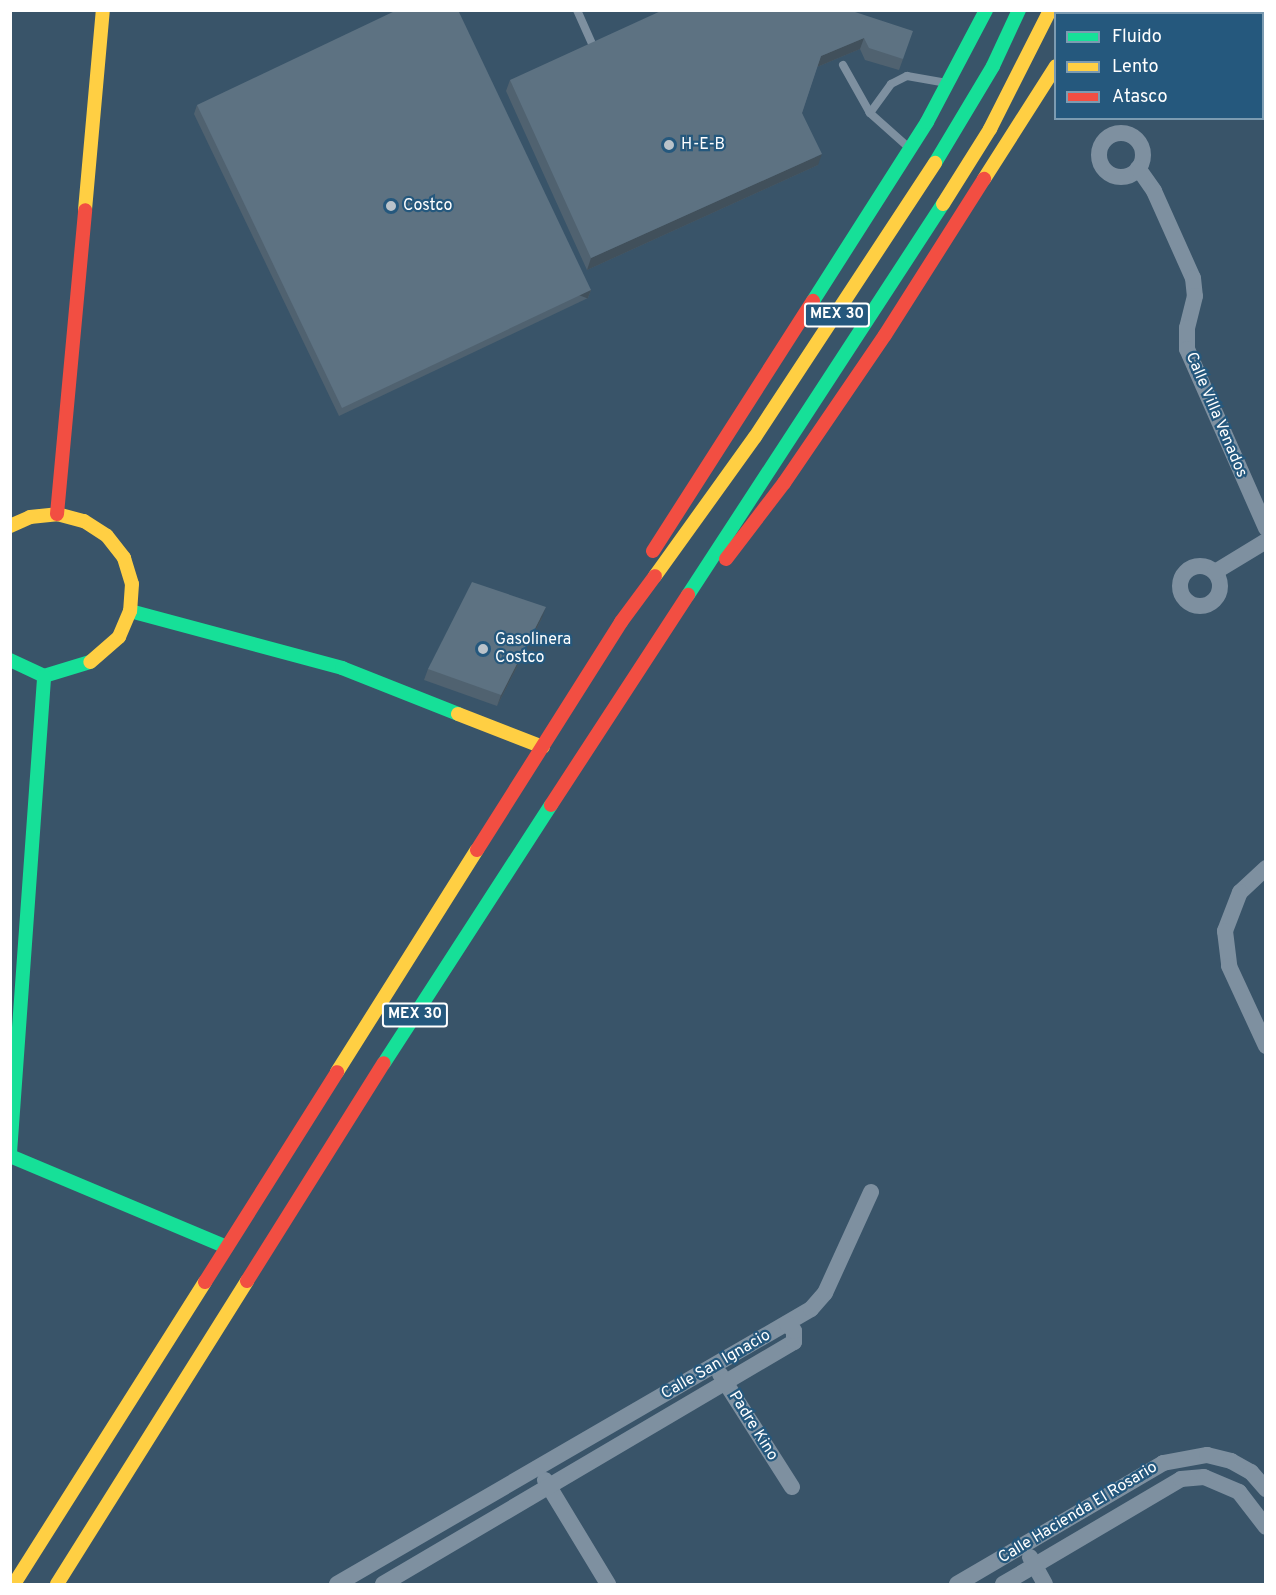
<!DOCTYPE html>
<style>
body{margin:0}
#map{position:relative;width:1276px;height:1595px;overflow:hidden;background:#395469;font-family:Overpass,sans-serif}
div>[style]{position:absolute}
.lane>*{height:8px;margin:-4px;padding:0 4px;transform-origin:4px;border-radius:4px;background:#7e90a0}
.street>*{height:16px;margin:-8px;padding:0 8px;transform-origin:8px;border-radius:8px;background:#7e90a0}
.street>.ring{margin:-8px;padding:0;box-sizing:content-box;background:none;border:16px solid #7e90a0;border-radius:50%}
.fast>*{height:14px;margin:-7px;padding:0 7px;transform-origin:7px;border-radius:7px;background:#16e098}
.slow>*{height:14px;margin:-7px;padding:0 7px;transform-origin:7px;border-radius:7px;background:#ffcf43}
.jam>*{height:14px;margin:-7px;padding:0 7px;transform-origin:7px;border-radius:7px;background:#f24e42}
.wall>*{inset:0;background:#506270}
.shaded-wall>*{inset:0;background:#41505b;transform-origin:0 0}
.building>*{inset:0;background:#5d7282}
.dots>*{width:16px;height:16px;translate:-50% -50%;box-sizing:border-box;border:3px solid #25587d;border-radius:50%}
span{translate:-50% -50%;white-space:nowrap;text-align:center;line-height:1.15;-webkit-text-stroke:4.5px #25587d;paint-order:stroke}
.shield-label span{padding:2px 4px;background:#25587d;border:2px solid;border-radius:4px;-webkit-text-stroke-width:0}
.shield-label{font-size:15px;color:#fff;font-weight:700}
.poi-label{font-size:16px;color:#fff}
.left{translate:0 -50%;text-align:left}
.street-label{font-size:16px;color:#fff}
.frame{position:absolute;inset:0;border:12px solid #fff;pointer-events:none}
.legend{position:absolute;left:1054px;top:12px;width:210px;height:108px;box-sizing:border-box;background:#25587d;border:2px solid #7c9bb1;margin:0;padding:8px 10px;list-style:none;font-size:18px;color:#fff}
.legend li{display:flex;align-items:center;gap:12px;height:30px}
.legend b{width:30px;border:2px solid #7c9bb1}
</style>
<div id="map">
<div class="lane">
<i style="left:577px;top:10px;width:36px;rotate:66deg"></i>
<i style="left:843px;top:65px;width:55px;rotate:60.6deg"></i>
<i style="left:907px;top:146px;width:50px;rotate:-138.3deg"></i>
<i style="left:870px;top:113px;width:36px;rotate:-54deg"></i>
<i style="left:891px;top:84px;width:18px;rotate:-27deg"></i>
<i style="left:907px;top:76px;width:39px;rotate:10deg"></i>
</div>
<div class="street">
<i class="ring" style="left:1099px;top:133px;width:28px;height:28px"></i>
<i style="left:1138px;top:168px;width:28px;rotate:55deg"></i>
<i style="left:1154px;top:191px;width:95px;rotate:65.9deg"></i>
<i style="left:1193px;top:278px;width:18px;rotate:84deg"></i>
<i style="left:1195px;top:296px;width:33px;rotate:104deg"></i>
<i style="left:1187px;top:328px;width:21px;rotate:90deg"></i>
<i style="left:1187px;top:349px;width:196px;rotate:66.2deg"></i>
<i class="ring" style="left:1180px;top:566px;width:24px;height:24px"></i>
<i style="left:1215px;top:572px;width:60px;rotate:-31.3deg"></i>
<i style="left:1266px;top:868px;width:35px;rotate:137deg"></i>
<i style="left:1240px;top:892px;width:42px;rotate:111deg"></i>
<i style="left:1225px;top:931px;width:35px;rotate:83deg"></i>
<i style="left:1229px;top:966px;width:88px;rotate:65.2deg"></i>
<i style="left:720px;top:1374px;width:134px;rotate:57.5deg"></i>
<i style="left:545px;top:1480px;width:122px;rotate:58.8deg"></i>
<i style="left:1030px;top:1557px;width:31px;rotate:61deg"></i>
<i style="left:337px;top:1584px;width:548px;rotate:-30.12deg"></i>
<i style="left:811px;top:1309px;width:21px;rotate:-49deg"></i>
<i style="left:825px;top:1293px;width:111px;rotate:-65.5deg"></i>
<i style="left:383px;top:1584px;width:477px;rotate:-30.5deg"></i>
<i style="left:794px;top:1342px;width:11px;rotate:-90deg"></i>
<i style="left:794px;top:1331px;width:10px;rotate:-135deg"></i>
<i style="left:957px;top:1584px;width:239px;rotate:-30.4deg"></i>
<i style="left:1163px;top:1463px;width:45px;rotate:-10.3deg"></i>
<i style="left:1207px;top:1455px;width:25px;rotate:14deg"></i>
<i style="left:1231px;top:1461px;width:23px;rotate:29deg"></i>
<i style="left:1251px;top:1472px;width:23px;rotate:49deg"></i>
<i style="left:1003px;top:1584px;width:207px;rotate:-30.5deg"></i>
<i style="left:1181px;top:1479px;width:23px;rotate:-5deg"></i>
<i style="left:1204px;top:1477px;width:38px;rotate:23deg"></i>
<i style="left:1239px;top:1492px;width:44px;rotate:52.4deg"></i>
</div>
<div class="fast">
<i style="left:1105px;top:14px;width:5px;rotate:-53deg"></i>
<i style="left:935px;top:163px;width:113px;rotate:-59.1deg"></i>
<i style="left:993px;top:66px;width:62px;rotate:-65.1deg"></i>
<i style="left:813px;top:301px;width:212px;rotate:-57.5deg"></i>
<i style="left:927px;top:122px;width:127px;rotate:-62.2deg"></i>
<i style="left:688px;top:595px;width:467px;rotate:-56.9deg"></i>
<i style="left:130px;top:611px;width:220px;rotate:15deg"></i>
<i style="left:342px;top:668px;width:125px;rotate:21.6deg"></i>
<i style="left:10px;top:660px;width:38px;rotate:25deg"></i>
<i style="left:44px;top:676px;width:48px;rotate:-16.9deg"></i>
<i style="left:384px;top:1063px;width:307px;rotate:-57.1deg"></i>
<i style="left:10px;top:1153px;width:478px;rotate:-85.9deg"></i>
<i style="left:10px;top:1156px;width:235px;rotate:22.8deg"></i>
</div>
<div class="slow">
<i style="left:1075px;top:14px;width:4px;rotate:-76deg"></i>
<i style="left:984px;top:179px;width:134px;rotate:-57.5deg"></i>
<i style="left:943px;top:204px;width:89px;rotate:-57.9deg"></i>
<i style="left:990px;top:129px;width:133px;rotate:-63.2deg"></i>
<i style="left:85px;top:210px;width:201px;rotate:-84.9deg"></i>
<i style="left:10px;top:526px;width:22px;rotate:-24deg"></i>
<i style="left:30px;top:517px;width:27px;rotate:-6deg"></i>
<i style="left:57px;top:514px;width:28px;rotate:15deg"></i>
<i style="left:84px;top:521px;width:27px;rotate:33deg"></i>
<i style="left:107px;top:536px;width:28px;rotate:52deg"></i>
<i style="left:124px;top:558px;width:27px;rotate:73deg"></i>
<i style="left:132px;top:584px;width:27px;rotate:94deg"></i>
<i style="left:130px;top:611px;width:28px;rotate:113deg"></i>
<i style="left:119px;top:637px;width:38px;rotate:139deg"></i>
<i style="left:655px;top:576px;width:171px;rotate:-54.3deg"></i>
<i style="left:755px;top:437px;width:328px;rotate:-56.7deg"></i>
<i style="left:458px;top:714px;width:91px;rotate:21.2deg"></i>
<i style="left:337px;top:1072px;width:262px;rotate:-57.8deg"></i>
<i style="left:14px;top:1584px;width:357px;rotate:-57.7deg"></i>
<i style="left:57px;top:1584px;width:358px;rotate:-57.9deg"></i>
</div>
<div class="jam">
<i style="left:57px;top:514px;width:305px;rotate:-84.7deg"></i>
<i style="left:653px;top:551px;width:297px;rotate:-57.4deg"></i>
<i style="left:726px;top:559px;width:96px;rotate:-52.7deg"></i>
<i style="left:784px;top:483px;width:179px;rotate:-55.7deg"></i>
<i style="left:885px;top:335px;width:185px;rotate:-57.6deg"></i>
<i style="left:551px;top:805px;width:251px;rotate:-56.9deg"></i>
<i style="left:477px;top:850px;width:270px;rotate:-57.7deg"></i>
<i style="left:621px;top:622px;width:57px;rotate:-53.5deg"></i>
<i style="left:247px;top:1281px;width:257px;rotate:-57.9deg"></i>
<i style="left:205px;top:1282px;width:248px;rotate:-57.8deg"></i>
</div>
<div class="wall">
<i style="clip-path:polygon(849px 10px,903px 59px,899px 70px,865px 60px,860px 49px,817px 67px,802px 113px,818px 165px,587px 270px,506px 91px,510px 80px)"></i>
<i style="clip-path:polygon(197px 105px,591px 290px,588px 298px,339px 416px,194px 114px)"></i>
<i style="clip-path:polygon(542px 618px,497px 706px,424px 680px,428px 669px)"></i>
</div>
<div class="shaded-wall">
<i style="clip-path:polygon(864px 38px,860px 49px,817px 67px,821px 56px)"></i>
<i style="clip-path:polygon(822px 154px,818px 165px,587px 270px,591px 258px)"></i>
<i style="left:591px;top:290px;width:9px;height:276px;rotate:111deg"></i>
<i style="clip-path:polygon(546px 607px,542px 618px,497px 706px,501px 695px)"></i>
</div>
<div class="building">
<i style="clip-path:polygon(397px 10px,458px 10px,591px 290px,342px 408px,197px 105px)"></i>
<i style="clip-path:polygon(663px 10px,849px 10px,913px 31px,903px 59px,869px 48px,864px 38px,821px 56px,802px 113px,822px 154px,591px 258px,510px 80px)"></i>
<i style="clip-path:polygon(472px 582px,546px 607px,501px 695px,428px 669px)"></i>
</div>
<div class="dots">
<i style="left:669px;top:145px;background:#bac3ca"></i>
<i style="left:391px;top:206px;background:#bac3ca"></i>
<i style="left:483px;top:649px;background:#bac3ca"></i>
</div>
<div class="shield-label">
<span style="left:837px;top:315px">MEX 30</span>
<span style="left:415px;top:1015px">MEX 30</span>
</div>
<div class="poi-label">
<span class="left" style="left:681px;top:145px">H-E-B</span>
<span class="left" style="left:403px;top:206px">Costco</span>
<span class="left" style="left:495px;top:649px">Gasolinera<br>Costco</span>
</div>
<div class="street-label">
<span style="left:1216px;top:415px;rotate:67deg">Calle Villa Venados</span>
<span style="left:716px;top:1365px;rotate:-30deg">Calle San Ignacio</span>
<span style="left:753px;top:1426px;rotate:58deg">Padre Kino</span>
<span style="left:1078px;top:1513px;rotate:-31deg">Calle Hacienda El Rosario</span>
</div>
<div class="frame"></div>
<ul class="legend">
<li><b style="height:8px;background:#16e098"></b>Fluido</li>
<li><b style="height:8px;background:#ffcf43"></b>Lento</li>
<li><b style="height:8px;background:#f24e42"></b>Atasco</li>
</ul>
</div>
